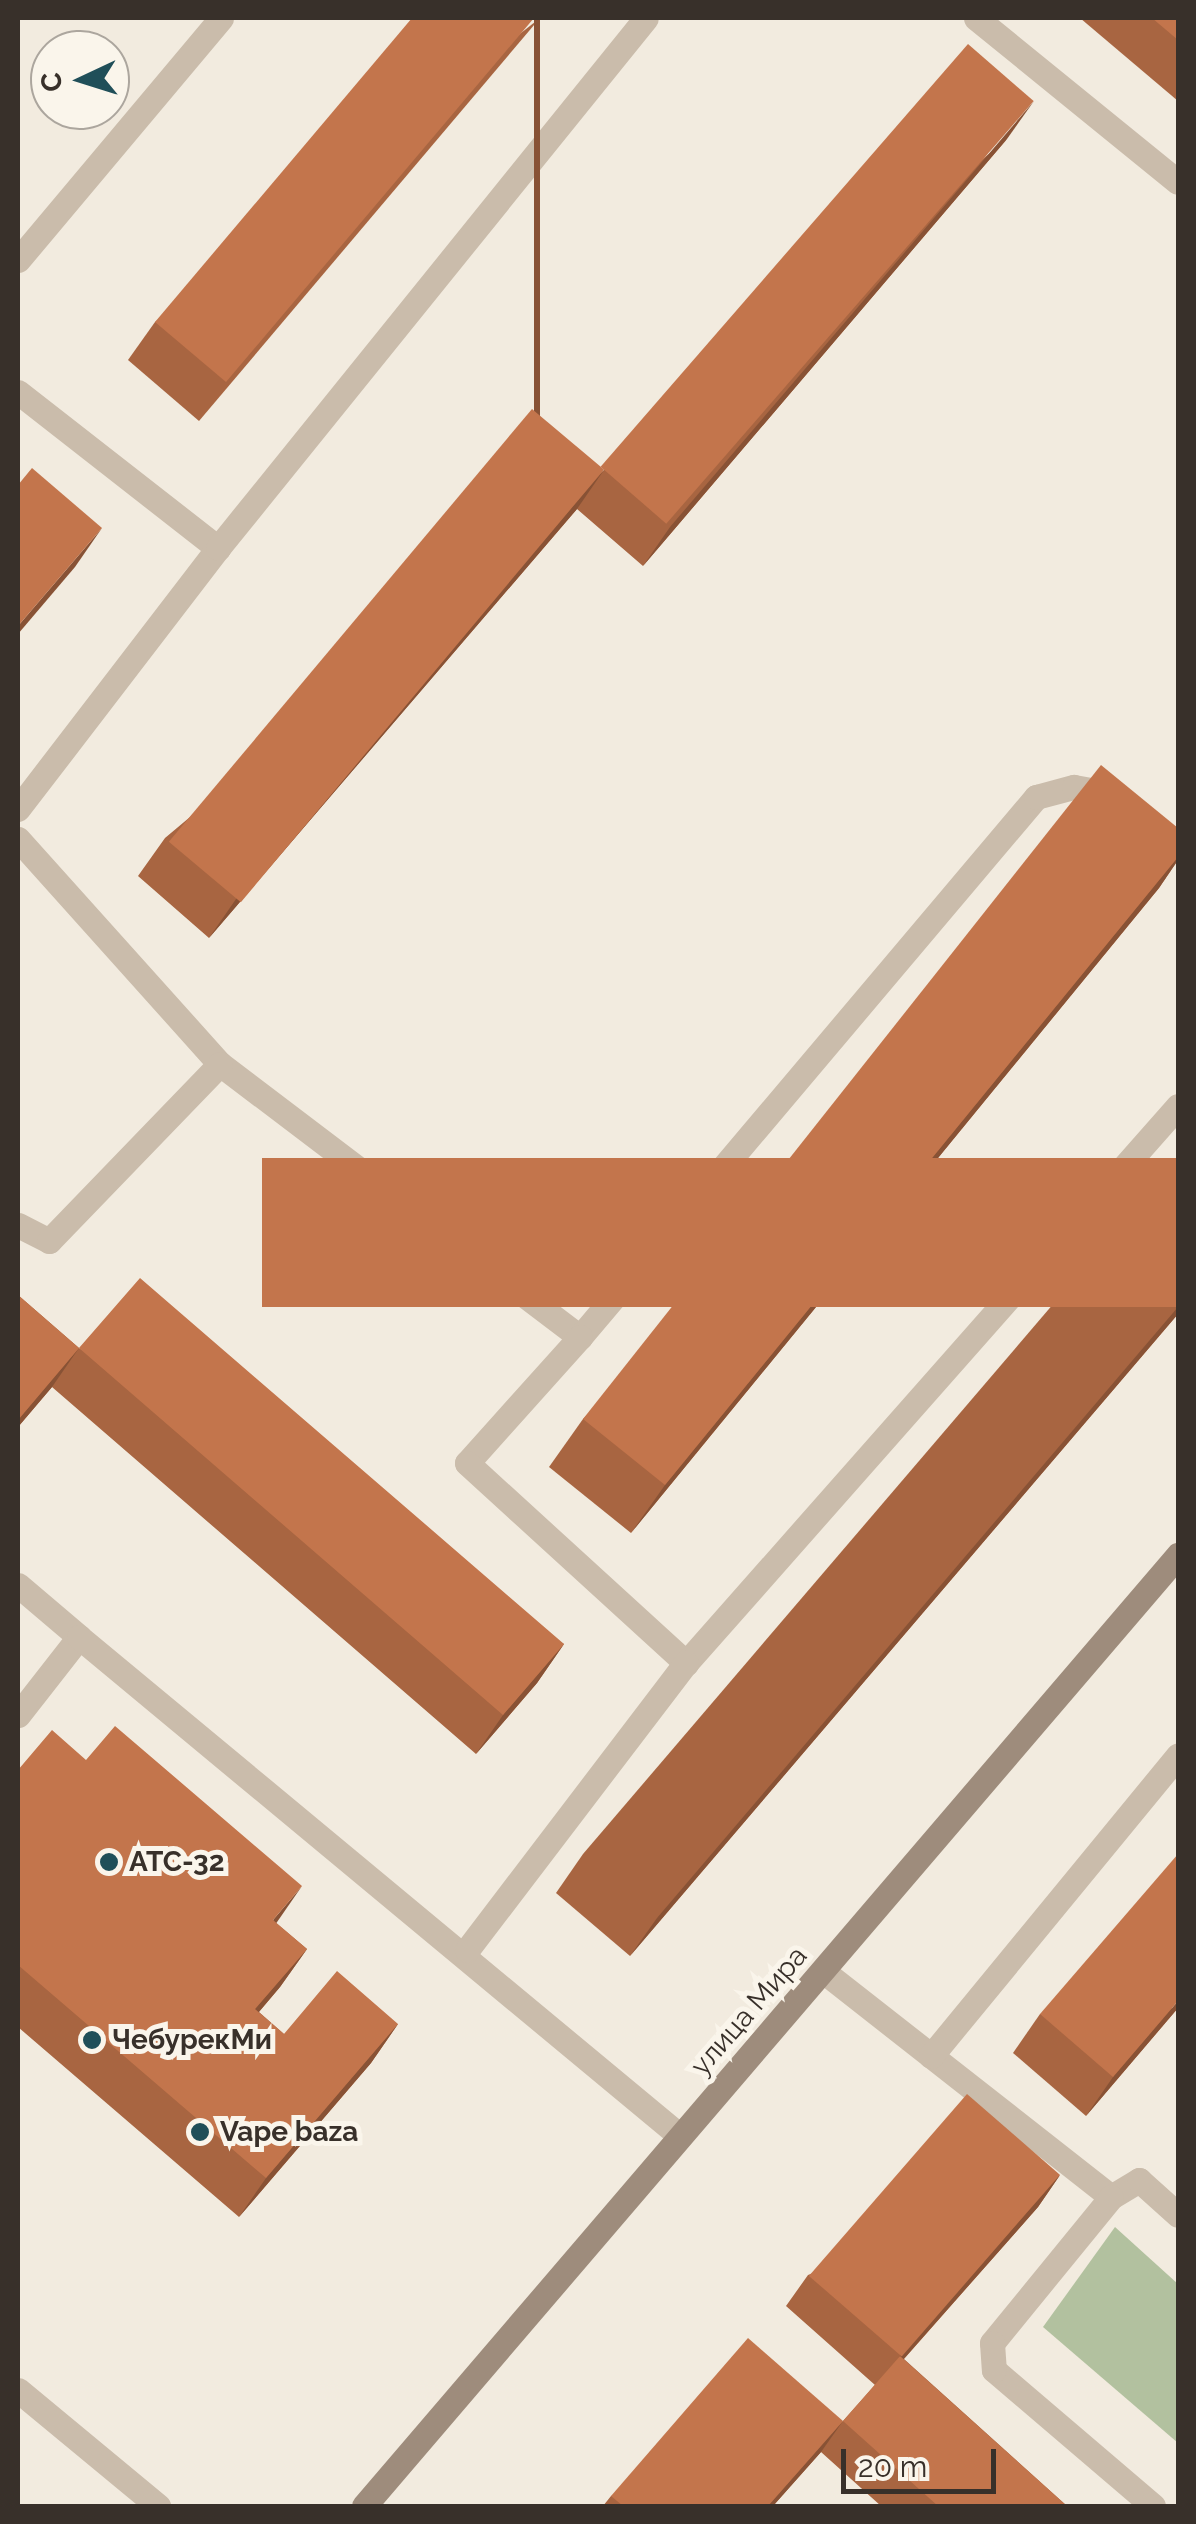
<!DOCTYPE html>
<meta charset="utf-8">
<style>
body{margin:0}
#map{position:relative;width:1196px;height:2524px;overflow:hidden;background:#f2ebdf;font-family:Raleway,sans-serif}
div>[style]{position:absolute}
.green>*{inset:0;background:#b2c19f}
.service>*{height:25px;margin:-12.5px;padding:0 12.5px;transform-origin:12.5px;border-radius:12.5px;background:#cabcab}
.minor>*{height:25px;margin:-12.5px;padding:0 12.5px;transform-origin:12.5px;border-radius:12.5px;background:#cabcab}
.tertiary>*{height:25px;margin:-12.5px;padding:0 12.5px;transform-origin:12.5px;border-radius:12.5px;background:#cabcab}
.secondary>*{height:25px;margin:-12.5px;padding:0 12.5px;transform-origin:12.5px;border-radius:12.5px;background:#9e8c7c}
.wall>*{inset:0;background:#a86541}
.shaded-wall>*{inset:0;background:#885235;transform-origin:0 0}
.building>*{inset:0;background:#c3754c;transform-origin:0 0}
.dots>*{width:28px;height:28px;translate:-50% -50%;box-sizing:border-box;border:5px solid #faf5eb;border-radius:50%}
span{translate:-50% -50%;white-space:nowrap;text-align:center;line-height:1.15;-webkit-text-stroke:10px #faf5eb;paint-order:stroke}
.poi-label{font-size:28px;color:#38302a;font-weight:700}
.left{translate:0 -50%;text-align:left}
.street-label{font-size:28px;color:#38302a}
.frame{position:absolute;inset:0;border:20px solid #38302a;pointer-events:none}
.north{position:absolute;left:30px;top:30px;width:100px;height:100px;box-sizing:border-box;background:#faf5eb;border:2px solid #aca69e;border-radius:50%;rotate:266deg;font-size:28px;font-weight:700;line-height:40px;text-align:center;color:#38302a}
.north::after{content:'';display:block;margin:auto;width:35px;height:45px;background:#204f59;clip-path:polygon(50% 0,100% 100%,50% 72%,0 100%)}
.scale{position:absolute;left:841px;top:2449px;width:155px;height:45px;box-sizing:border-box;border:5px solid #38302a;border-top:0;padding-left:12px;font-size:30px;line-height:35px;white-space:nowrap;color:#38302a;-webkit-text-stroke:8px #faf5eb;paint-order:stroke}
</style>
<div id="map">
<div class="green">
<i style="clip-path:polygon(1115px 2227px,1178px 2284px,1178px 2443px,1043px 2327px)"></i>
</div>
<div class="service">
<i style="left:976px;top:18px;width:260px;rotate:39.1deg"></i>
<i style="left:18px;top:392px;width:254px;rotate:38deg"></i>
<i style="left:218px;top:548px;width:329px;rotate:127.5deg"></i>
<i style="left:218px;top:548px;width:681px;rotate:-51.08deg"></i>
<i style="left:18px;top:839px;width:302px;rotate:48.1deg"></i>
<i style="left:220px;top:1064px;width:452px;rotate:37.2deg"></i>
<i style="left:580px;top:1337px;width:707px;rotate:-49.82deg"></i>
<i style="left:1036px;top:797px;width:39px;rotate:-15deg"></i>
<i style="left:1074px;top:787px;width:40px;rotate:10deg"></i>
<i style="left:18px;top:1225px;width:35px;rotate:27deg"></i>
<i style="left:49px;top:1241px;width:246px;rotate:-46deg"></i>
<i style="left:580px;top:1337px;width:169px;rotate:131.9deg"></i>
<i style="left:467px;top:1463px;width:297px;rotate:42.4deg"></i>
<i style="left:686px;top:1663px;width:743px;rotate:-48.55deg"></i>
<i style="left:18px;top:1585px;width:80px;rotate:40.4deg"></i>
<i style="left:79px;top:1637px;width:99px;rotate:128deg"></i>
<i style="left:79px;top:1637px;width:781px;rotate:39.7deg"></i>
<i style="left:467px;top:1950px;width:361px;rotate:-52.7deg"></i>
<i style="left:823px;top:1971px;width:366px;rotate:38.1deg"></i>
<i style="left:1111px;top:2197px;width:33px;rotate:-31deg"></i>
<i style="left:1139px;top:2180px;width:52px;rotate:41.9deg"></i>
<i style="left:931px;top:2056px;width:389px;rotate:-50.6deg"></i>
<i style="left:992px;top:2343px;width:188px;rotate:-50.8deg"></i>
<i style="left:994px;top:2370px;width:209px;rotate:40.5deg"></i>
</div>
<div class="minor">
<i style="left:992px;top:2343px;width:27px;rotate:86deg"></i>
</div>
<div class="tertiary">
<i style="left:18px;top:260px;width:316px;rotate:-50deg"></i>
<i style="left:18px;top:2390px;width:182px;rotate:39.6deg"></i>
</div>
<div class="secondary">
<i style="left:364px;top:2506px;width:1252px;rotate:-49.44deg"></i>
</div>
<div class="wall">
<i style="clip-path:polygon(540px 18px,199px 421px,128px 360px,155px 322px)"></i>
<i style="clip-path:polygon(1080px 18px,1178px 18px,1178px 101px)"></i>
<i style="clip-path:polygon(1007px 139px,643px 566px,577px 509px,209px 938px,138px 876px,165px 838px,604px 470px)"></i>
<i style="clip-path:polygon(1178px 828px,1178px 860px,1159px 888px,631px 1533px,549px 1467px,583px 1419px)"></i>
<i style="clip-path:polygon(1178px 1158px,1178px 1314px,630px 1956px,556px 1893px,583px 1854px)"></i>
<i style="clip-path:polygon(18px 1295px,79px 1348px,564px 1644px,537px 1683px,476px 1754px,52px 1387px,18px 1427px)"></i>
<i style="clip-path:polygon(18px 1770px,276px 1923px,307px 1949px,280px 1987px,259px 2012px,284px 2034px,398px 2024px,371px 2063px,239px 2217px,18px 2027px)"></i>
<i style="clip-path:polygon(1178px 2008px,1086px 2116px,1013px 2053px,1040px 2014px)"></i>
<i style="clip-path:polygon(1060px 2175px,1038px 2207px,904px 2359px,1067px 2506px,881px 2506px,821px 2452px,773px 2506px,603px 2506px,611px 2496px,843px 2421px,875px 2385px,786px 2306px,808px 2275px)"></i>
</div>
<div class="shaded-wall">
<i style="left:534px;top:18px;width:6px;height:477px"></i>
<i style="clip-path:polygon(1034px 101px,1007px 139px,643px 566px,670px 527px)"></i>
<i style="clip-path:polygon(604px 470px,577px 509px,209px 938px,236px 899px)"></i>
<i style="clip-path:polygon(102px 528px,75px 567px,18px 634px,18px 626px)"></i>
<i style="clip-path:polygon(1178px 857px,1178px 860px,1159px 888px,631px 1533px,665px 1485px)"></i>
<i style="clip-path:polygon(1178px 1307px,1178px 1314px,630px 1956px,657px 1918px)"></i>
<i style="clip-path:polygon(79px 1348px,52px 1387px,18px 1427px,18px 1420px)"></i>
<i style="clip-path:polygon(564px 1644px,537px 1683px,476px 1754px,503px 1715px)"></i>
<i style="clip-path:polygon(302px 1886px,275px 1925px,273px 1920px)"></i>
<i style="clip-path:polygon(307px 1949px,280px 1987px,228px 2048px,255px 2009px)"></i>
<i style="clip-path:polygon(1178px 2001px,1178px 2008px,1086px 2116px,1113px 2077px)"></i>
<i style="clip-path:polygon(398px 2024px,371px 2063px,239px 2217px,266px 2178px)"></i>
<i style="clip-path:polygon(1060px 2175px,1038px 2207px,878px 2388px,900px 2356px)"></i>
<i style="clip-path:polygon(843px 2421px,821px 2452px,773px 2506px,768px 2506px)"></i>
</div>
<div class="building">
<i style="clip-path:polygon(412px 18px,534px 18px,226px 382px,155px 322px)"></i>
<i style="clip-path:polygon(1152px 18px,1178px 18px,1178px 40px)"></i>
<i style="left:968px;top:44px;width:87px;height:560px;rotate:41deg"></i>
<i style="left:532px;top:409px;width:94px;height:565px;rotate:40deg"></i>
<i style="clip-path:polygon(32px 468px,102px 528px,18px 626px,18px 485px)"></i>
<i style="clip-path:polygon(1101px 765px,1178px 828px,1178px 857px,665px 1485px,583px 1419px)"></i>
<i style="left:1178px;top:1158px;width:149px;height:916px;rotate:90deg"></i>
<i style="clip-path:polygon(140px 1278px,564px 1644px,503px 1715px,79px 1348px,18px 1420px,18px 1295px,79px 1348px)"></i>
<i style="clip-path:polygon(115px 1726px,302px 1886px,273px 1920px,307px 1949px,255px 2009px,284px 2034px,337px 1971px,398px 2024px,266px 2178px,18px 1965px,18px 1770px,52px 1730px,86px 1760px)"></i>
<i style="clip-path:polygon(1178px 1854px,1178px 2001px,1113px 2077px,1040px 2014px)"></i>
<i style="left:967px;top:2094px;width:123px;height:241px;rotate:41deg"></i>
<i style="clip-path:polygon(748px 2338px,843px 2421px,768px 2506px,623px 2506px,611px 2496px)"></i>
<i style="clip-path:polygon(900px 2356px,1067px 2506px,938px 2506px,843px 2421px)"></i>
</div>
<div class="dots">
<i style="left:109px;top:1862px;background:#204f59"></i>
<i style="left:92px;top:2040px;background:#204f59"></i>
<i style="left:200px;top:2132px;background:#204f59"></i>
</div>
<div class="poi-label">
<span class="left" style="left:129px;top:1862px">АТС-32</span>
<span class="left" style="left:112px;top:2040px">ЧебурекМи</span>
<span class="left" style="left:220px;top:2132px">Vape baza</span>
</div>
<div class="street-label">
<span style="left:749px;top:2011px;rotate:-49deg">улица Мира</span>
</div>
<div class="frame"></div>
<div class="north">С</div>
<div class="scale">20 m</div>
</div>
